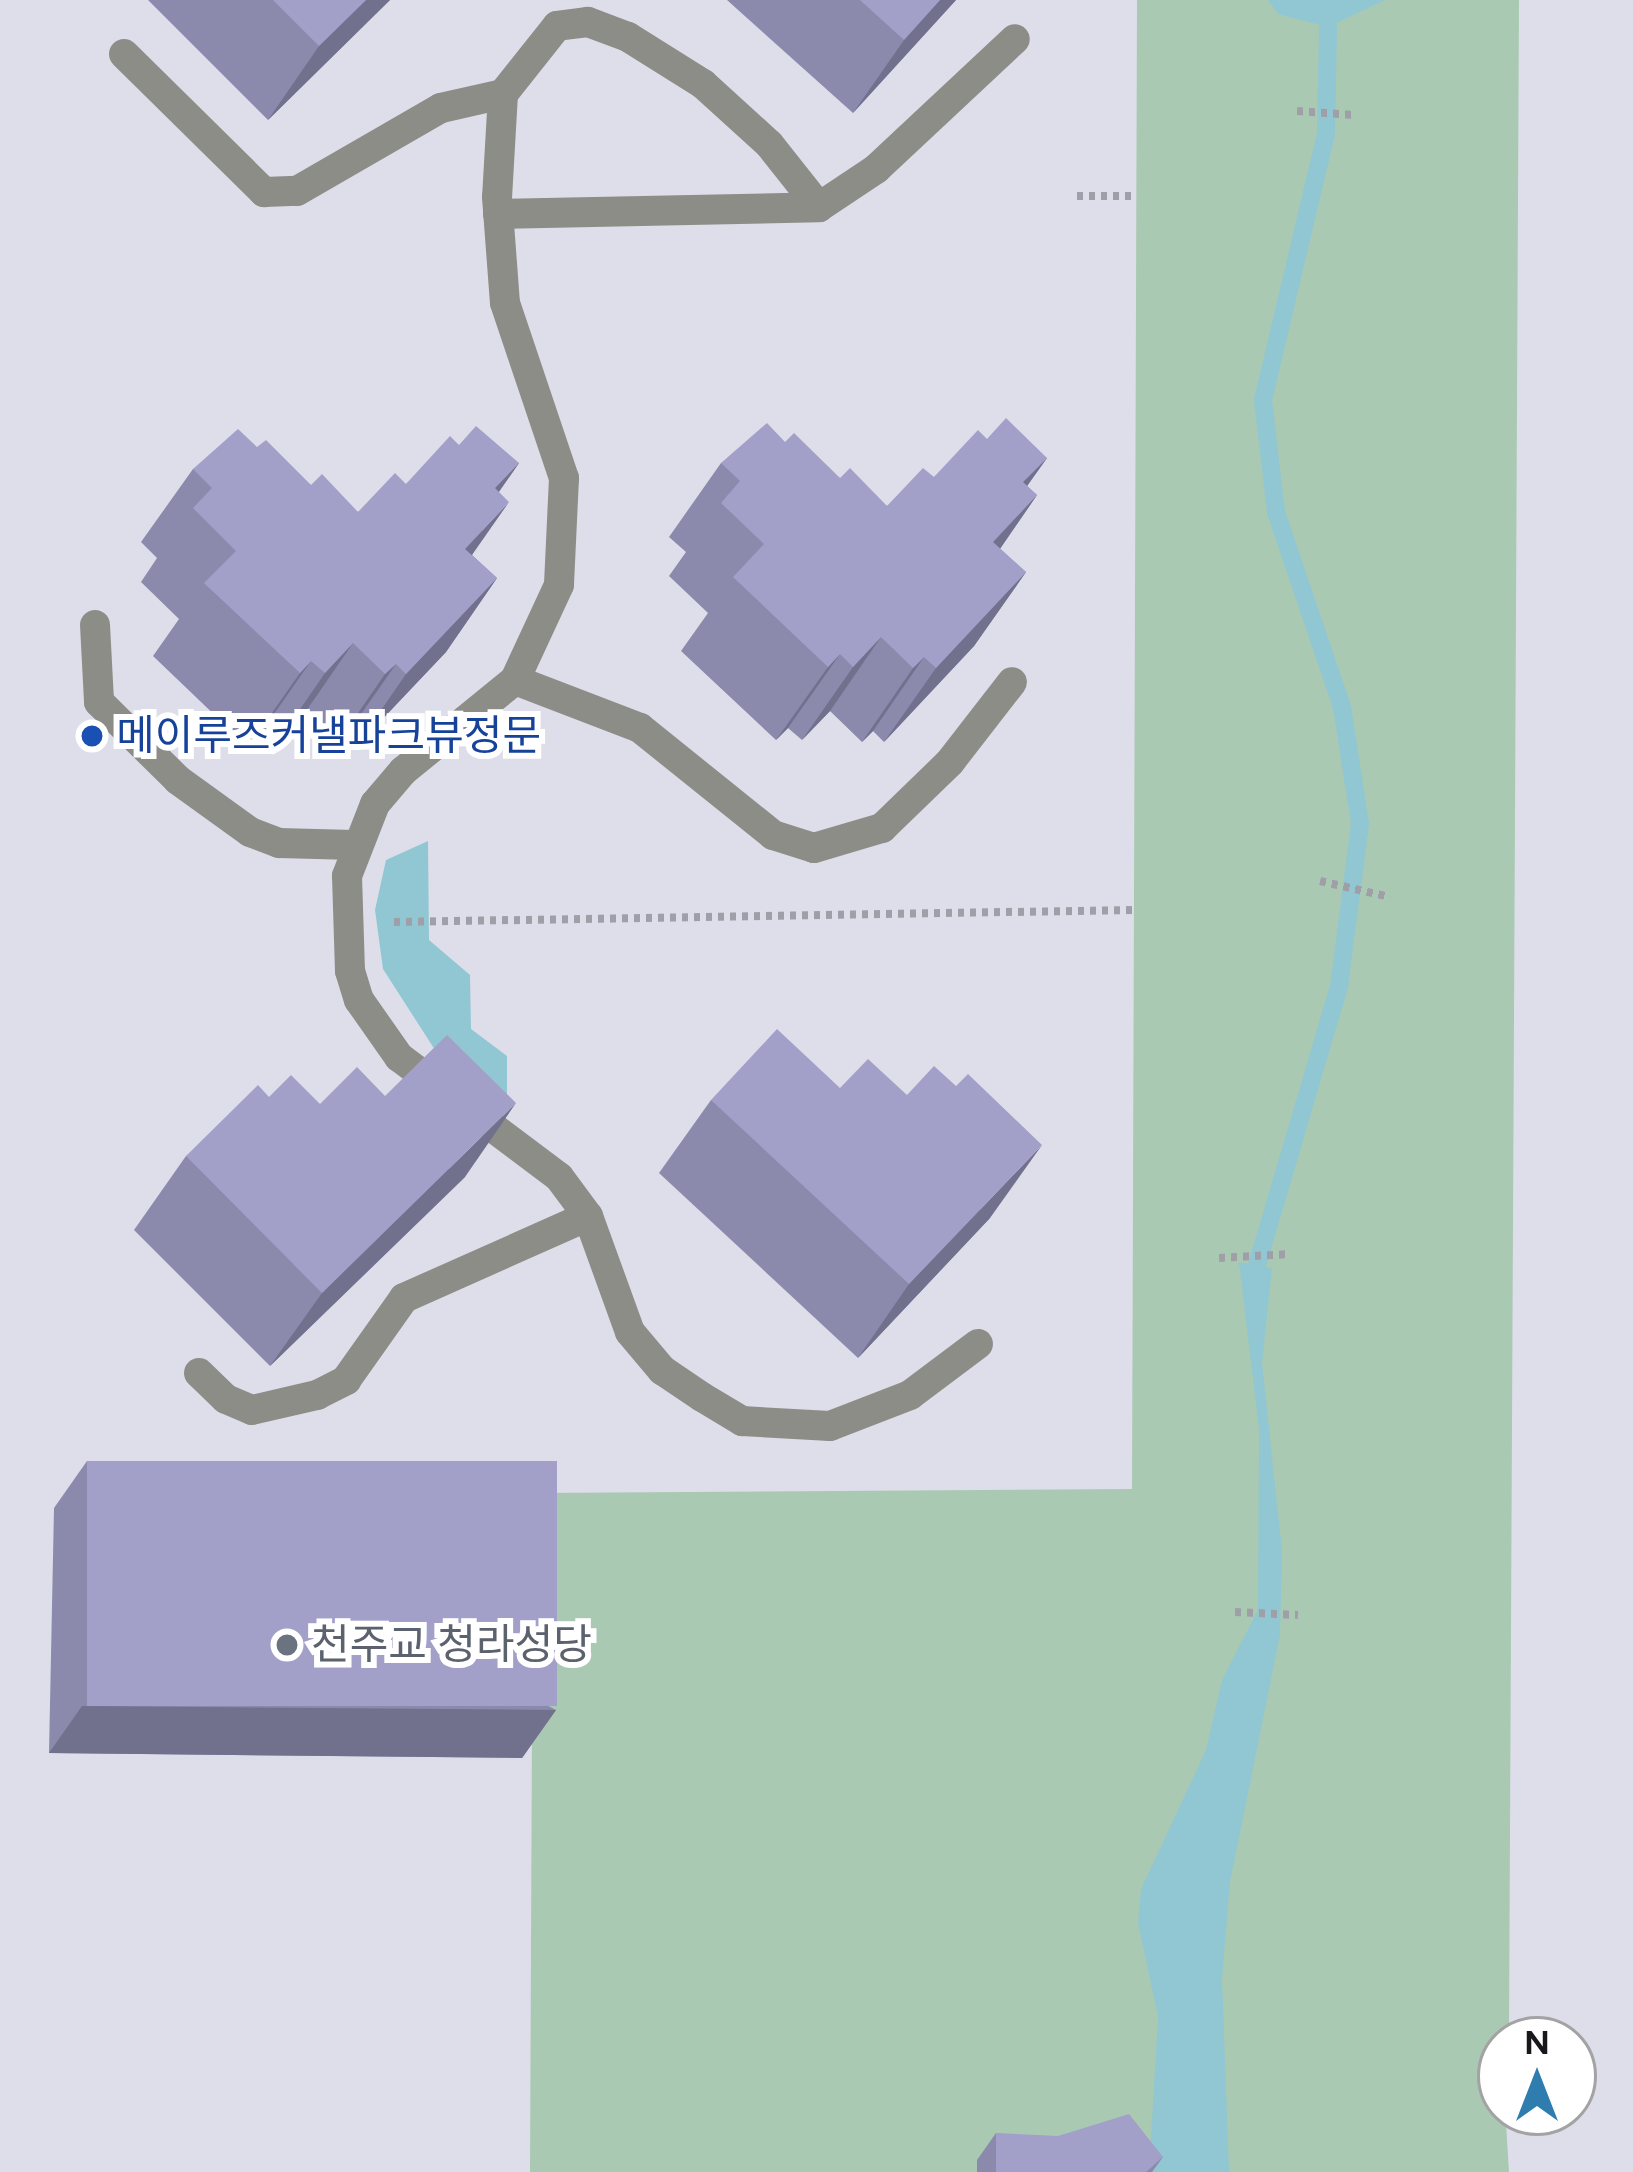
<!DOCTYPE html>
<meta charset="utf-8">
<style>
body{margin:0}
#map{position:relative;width:1633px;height:2172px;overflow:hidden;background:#dedeea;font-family:Figtree,"Noto Sans KR",sans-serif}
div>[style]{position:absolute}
.green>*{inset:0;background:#aac9b3}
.water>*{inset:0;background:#90c7d2}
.stream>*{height:18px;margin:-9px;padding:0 9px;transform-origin:9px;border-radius:9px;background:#90c7d2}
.path>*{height:8px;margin-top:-4px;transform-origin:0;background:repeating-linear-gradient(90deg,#9f9fa8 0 6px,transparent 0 12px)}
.lane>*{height:30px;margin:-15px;padding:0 15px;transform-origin:15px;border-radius:15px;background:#8d8d88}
.wall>*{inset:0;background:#8b8aad}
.shaded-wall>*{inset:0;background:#71708d}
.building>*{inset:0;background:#a2a0c9;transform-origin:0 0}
.dots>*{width:33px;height:33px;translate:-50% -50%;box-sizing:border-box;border:6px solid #fff;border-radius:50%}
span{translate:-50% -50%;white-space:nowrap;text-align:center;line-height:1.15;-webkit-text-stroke:12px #fff;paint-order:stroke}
.transit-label{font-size:42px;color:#164399}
.left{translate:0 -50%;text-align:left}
.worship-label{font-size:42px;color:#5b616d}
.north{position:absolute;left:1477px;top:2016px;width:120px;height:120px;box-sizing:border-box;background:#fff;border:3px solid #a3a3a4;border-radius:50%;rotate:0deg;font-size:33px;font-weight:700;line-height:48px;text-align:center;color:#18181c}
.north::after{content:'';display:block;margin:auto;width:42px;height:54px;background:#2f7caf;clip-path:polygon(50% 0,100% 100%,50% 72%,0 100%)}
</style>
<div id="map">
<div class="green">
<i style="clip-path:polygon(1137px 0,1519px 0,1509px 2040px,1501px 2040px,1509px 2172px,530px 2172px,533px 1493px,1132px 1489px)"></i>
</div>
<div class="water">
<i style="clip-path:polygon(1268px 0,1385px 0,1328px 27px,1278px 14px)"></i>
<i style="clip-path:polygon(428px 841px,429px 940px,470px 975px,471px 1029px,507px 1056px,507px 1098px,435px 1050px,383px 969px,375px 910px,386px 860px)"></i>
<i style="clip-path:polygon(1239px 1262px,1272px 1268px,1262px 1363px,1282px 1550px,1280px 1635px,1230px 1882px,1222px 1978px,1229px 2172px,1149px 2172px,1158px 2017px,1138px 1923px,1141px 1889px,1206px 1750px,1222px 1680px,1258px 1610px,1259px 1430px)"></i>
</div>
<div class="stream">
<i style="left:1257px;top:1265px;width:291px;rotate:-73.6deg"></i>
<i style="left:1339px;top:986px;width:163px;rotate:-82.6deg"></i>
<i style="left:1360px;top:824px;width:118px;rotate:-98.7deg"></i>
<i style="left:1342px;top:707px;width:206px;rotate:-108.7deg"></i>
<i style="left:1276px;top:512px;width:113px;rotate:-96.6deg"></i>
<i style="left:1263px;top:400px;width:274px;rotate:-76.7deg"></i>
<i style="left:1326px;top:133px;width:106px;rotate:-88.9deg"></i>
</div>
<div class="path">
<i style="left:1297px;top:111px;width:57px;rotate:4deg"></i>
<i style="left:1077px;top:196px;width:59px"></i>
<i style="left:1320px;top:881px;width:72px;rotate:12.9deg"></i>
<i style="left:394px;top:922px;width:740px;rotate:-0.93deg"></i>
<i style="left:1219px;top:1258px;width:71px;rotate:-3.2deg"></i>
<i style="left:1235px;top:1612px;width:63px;rotate:2.7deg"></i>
</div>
<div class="lane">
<i style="left:124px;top:54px;width:197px;rotate:44.6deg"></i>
<i style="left:264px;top:192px;width:33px;rotate:-2deg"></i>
<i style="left:297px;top:191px;width:166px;rotate:-30deg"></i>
<i style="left:441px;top:108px;width:64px;rotate:-12.7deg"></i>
<i style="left:819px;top:207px;width:80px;rotate:-128.4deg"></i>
<i style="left:769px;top:144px;width:89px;rotate:-137.7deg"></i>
<i style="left:703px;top:84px;width:89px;rotate:-147.9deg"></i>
<i style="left:628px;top:37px;width:43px;rotate:-159.4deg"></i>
<i style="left:588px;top:22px;width:31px;rotate:173deg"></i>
<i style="left:557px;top:26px;width:87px;rotate:128.5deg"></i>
<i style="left:503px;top:94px;width:103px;rotate:93.3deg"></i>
<i style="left:497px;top:197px;width:106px;rotate:85.7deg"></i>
<i style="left:505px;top:303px;width:185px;rotate:71.4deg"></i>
<i style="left:564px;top:478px;width:107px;rotate:92.7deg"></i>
<i style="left:559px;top:585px;width:105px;rotate:114.9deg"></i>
<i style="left:515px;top:680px;width:144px;rotate:140.9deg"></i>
<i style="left:403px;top:771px;width:43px;rotate:130.3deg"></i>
<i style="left:375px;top:804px;width:77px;rotate:111.3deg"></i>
<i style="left:347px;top:876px;width:95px;rotate:88.2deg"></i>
<i style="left:350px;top:971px;width:30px;rotate:73deg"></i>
<i style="left:359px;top:1000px;width:70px;rotate:54.9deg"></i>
<i style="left:399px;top:1057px;width:200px;rotate:36.9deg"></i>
<i style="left:559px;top:1177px;width:49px;rotate:53.4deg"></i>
<i style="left:588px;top:1216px;width:123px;rotate:70.1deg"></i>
<i style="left:630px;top:1332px;width:50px;rotate:49.9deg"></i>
<i style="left:662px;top:1370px;width:48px;rotate:34deg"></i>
<i style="left:702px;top:1397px;width:47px;rotate:31deg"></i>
<i style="left:742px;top:1421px;width:88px;rotate:3.3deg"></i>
<i style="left:830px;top:1426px;width:86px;rotate:-21.2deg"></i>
<i style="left:910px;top:1395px;width:85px;rotate:-36.9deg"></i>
<i style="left:498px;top:214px;width:321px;rotate:-1.2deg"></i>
<i style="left:819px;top:207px;width:69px;rotate:-33.7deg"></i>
<i style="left:876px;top:169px;width:190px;rotate:-43.1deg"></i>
<i style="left:95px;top:625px;width:77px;rotate:87deg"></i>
<i style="left:99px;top:702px;width:111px;rotate:44.6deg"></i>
<i style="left:178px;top:780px;width:89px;rotate:35.8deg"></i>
<i style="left:250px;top:832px;width:31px;rotate:21deg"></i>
<i style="left:279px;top:843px;width:75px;rotate:1.5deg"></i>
<i style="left:515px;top:680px;width:134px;rotate:21deg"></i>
<i style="left:640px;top:728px;width:171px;rotate:38.8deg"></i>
<i style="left:773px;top:835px;width:43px;rotate:17.6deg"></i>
<i style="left:814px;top:848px;width:71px;rotate:-16.4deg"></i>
<i style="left:882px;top:828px;width:95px;rotate:-44.1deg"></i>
<i style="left:950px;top:762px;width:101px;rotate:-52.2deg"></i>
<i style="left:199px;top:1373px;width:37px;rotate:44deg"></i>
<i style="left:226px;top:1399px;width:28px;rotate:23deg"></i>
<i style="left:252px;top:1410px;width:67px;rotate:-13deg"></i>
<i style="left:317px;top:1395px;width:33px;rotate:-27deg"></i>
<i style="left:346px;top:1380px;width:100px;rotate:-54.7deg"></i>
<i style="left:404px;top:1298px;width:201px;rotate:-24deg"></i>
</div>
<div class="wall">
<i style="clip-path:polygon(148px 0,390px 0,268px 120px)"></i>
<i style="clip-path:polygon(727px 0,956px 0,853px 113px)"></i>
<i style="clip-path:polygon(987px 439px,1047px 458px,1027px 486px,1037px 495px,1000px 549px,1026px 572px,974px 646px,884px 742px,873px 731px,862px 742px,830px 711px,802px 740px,788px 728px,776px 740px,681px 651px,708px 613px,669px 576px,686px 552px,669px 537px,721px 463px,785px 442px,840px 478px,887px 506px,934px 477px)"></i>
<i style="clip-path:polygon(459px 445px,519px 463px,499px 492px,472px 555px,497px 578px,446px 652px,355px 748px,345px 737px,334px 748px,302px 717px,274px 747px,260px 734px,248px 747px,153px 656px,179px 619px,141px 582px,157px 558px,141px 542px,193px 469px,257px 447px,311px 485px,358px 512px,406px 484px)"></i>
<i style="clip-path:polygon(840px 1088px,990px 1218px,858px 1358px,659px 1173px,711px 1100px)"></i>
<i style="clip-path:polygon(269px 1097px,320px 1104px,465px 1177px,270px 1366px,134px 1230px,186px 1156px)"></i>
<i style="clip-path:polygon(87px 1461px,556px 1710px,522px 1758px,49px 1753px,54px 1508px)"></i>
<i style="clip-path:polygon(996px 2133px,1163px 2157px,1152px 2172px,977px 2172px,977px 2160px)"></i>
</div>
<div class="shaded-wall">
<i style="clip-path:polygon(366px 0,390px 0,268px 120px,319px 46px)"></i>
<i style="clip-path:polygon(940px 0,956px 0,853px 113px,904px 40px)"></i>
<i style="clip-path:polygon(1047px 458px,995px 531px,1023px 482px)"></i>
<i style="clip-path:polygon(519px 463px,467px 537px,495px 488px)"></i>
<i style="clip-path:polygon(1037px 495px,986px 569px,993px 542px)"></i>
<i style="clip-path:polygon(509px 502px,458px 575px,465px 549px)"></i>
<i style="clip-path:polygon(1026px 572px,974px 646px,884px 742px,936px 668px)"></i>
<i style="clip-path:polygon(497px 578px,446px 652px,355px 748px,406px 674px)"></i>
<i style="clip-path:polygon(881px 637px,830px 711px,802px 740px,853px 667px)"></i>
<i style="clip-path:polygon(353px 643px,302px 717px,274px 747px,325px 673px)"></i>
<i style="clip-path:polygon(840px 654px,788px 728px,776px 740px,828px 667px)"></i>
<i style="clip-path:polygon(924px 657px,873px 731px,862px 742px,913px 668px)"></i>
<i style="clip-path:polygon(311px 661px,260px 734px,248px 747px,300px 673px)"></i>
<i style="clip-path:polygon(396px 664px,345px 737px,334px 748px,385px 674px)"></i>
<i style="clip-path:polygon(516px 1103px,465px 1177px,270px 1366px,322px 1293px)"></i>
<i style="clip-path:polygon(1042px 1145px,990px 1218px,858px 1358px,909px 1284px)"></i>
<i style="clip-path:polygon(82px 1706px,556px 1710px,522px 1758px,49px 1753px)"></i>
</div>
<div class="building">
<i style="clip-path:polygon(273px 0,366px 0,319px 46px)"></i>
<i style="clip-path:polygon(860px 0,940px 0,904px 40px)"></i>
<i style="clip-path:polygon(1006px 418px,1047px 458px,1023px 482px,1037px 495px,993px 542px,1026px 572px,936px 668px,924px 657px,913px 668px,881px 637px,853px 667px,840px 654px,828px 667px,733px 577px,764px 544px,721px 503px,740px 481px,721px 463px,767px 423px,785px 442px,794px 433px,840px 478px,850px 468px,887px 506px,923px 468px,934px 477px,978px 430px,987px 439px)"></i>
<i style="clip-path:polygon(476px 426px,519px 463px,495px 488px,509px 502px,465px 549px,497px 578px,406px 674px,396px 664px,385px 674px,353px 643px,325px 673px,311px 661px,300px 673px,204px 583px,236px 551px,193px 508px,212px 488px,193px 469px,238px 429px,257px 447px,266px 440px,311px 485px,322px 474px,358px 512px,395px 473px,406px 484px,450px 436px,459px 445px)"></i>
<i style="clip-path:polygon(777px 1029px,840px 1088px,868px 1059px,907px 1095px,934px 1066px,956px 1086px,968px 1074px,1042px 1145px,909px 1284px,711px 1100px)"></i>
<i style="clip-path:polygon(447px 1035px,516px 1103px,322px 1293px,186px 1156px,258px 1085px,269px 1097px,291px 1075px,320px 1104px,357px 1067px,385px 1096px)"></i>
<i style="left:87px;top:1461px;width:470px;height:245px"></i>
<i style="clip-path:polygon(1129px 2114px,1163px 2157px,1146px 2172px,996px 2172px,996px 2133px,1058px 2136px)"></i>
</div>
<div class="dots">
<i style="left:92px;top:736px;background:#1a4fb4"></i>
<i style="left:287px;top:1645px;background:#6b7280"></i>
</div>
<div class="transit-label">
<span class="left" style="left:116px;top:736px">메이루즈커낼파크뷰정문</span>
</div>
<div class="worship-label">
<span class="left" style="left:311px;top:1645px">천주교 청라성당</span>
</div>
<div class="north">N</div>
</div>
